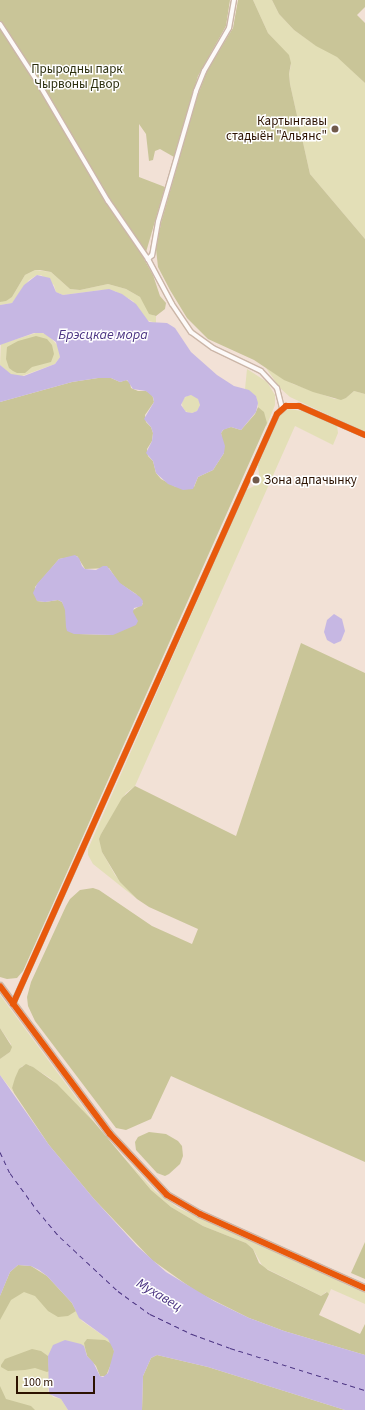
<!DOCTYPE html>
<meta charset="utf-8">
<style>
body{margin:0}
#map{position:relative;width:365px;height:1410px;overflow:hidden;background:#f2e1d6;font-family:"Source Sans 3",sans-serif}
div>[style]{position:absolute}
.green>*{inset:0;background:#e3dfb7}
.round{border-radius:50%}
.forest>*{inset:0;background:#c9c598}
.water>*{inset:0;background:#c6b7e3}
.ferry>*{height:1px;margin-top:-0.5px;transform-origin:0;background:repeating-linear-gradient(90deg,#4c3583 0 5px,transparent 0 9px)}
.roads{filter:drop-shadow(1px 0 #cbb6a8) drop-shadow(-1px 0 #cbb6a8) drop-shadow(0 1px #cbb6a8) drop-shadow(0 -1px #cbb6a8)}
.street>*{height:4px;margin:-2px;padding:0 2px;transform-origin:2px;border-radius:2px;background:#fdfaf9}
.secondary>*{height:6px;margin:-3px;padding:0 3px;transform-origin:3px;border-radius:3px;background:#fdfaf9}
.cycleway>*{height:6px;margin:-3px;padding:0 3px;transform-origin:3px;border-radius:3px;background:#e8590c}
.dots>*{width:11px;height:11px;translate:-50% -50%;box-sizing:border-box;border:2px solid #fff;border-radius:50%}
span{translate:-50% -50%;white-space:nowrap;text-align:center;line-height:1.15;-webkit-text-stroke:3px #fff;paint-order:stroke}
.park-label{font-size:13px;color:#2b2e0d}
.poi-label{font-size:13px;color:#2c1200}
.right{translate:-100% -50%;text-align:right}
.left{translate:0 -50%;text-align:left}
.water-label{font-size:14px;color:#4c3583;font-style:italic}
.scale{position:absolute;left:16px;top:1376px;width:79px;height:18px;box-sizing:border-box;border:2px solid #2c1200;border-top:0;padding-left:5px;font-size:12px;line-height:14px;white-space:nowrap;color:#2c1200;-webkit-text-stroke:3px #fff;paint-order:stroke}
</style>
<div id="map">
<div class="green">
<i style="clip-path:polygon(253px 0,272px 0,279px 14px,294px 30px,315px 45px,321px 45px,340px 59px,365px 83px,365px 239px,310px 174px,290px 84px,289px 74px,291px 65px,280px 46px,268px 33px)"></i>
<i style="clip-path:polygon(35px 270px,51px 272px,70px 289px,80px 290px,108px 284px,126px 289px,140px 297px,154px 316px,156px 316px,156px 323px,146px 320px,133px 301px,115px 291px,101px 290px,63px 295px,56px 292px,54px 285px,41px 275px,37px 275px,29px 280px,12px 303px,0 305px,0 302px,12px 297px,25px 275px)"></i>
<i style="clip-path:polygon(39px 332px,48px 335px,58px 346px,60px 357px,55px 364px,19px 377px,10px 374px,0 365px,1px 344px)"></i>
<i style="clip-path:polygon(266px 368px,293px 384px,335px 399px,346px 398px,354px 391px,365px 394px,365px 432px,290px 397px,280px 388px)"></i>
<i style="clip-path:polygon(247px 369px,267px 382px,275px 395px,275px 405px,266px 427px,265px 416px,258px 407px,256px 396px,245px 389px)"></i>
<i class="round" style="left:182px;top:395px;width:18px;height:18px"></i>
<i style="clip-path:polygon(288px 409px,303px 411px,337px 426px,338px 433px,333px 445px,295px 426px,135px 786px,126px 793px,101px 834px,102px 852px,105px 857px,115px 875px,137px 899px,93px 864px,88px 855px,88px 849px,246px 490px,254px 486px,259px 475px,258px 465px,278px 419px,281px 414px)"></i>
<i style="clip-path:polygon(0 995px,94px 1122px,50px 1078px,29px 1065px,22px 1066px,12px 1088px,14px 1093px,0 1075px,0 1059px,10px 1052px,11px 1044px,0 1028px)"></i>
<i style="clip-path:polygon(124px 1157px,155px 1191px,178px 1208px,339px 1279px,343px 1283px,351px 1287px,365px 1291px,365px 1304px,331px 1289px,329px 1294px,326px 1292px,321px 1296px,263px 1267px,253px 1249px,246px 1243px,203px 1226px,171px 1207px,151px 1190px)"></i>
<i style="clip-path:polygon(7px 1279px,75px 1308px,82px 1321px,108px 1339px,112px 1344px,48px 1363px,50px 1380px,48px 1391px,53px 1397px,61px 1399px,68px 1410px,0 1410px,0 1296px)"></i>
</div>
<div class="forest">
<i style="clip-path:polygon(0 0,230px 0,226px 26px,198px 76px,174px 157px,160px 149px,155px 151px,153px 160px,149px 161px,146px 134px,139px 124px,139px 177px,165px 187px,144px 259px,153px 275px,160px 296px,166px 303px,165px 309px,156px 316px,149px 314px,140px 297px,126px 289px,108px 284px,80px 290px,70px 289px,51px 272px,40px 270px,35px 270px,25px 275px,12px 297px,6px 301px,0 302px)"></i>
<i style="clip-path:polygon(238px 0,253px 0,268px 33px,289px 55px,291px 63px,289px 74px,290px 84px,310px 174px,365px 239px,365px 394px,354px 391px,346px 398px,341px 400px,313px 392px,284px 380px,254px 360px,208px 339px,187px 318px,170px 290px,158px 267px,156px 249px,161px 223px,196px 100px,207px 71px,233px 28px)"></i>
<i style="clip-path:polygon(272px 0,365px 0,365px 7px,357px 15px,365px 23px,365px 83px,337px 57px,316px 46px,294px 30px,279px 14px)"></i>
<i style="clip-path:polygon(36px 336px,47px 339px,52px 345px,54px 354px,51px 362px,32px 367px,25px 373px,17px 373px,13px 371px,9px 368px,6px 359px,7px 347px,18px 341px)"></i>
<i style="clip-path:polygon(evenodd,98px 378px,111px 378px,120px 382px,126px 380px,130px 383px,131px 388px,138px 391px,146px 391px,152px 394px,154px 402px,145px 415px,146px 422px,151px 427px,153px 433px,152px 441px,147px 449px,148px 456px,153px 461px,156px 473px,161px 479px,176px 487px,194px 487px,198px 477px,213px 470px,224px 453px,221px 433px,224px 429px,231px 427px,241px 430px,255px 414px,258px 407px,264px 412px,267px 423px,23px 971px,17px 978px,7px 979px,0 977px,0 402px,72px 382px,98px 378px,77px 556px,85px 569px,109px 568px,119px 583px,136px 594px,143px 604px,133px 610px,133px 615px,137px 620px,110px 635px,79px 634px,62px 602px,58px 600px,45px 602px,37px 601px,35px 587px,49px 571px,59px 559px,77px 556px)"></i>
<i style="clip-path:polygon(301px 643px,365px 673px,365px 1162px,171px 1076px,151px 1119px,126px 1130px,116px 1128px,35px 1021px,28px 1006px,27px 997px,31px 982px,66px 906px,70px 899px,80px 890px,93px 888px,99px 890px,152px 926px,192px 944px,198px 929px,149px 907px,137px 899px,120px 882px,102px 852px,99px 839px,101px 834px,122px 798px,135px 786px,236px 836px)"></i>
<i style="clip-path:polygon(0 1028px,12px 1047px,10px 1052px,0 1059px)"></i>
<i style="clip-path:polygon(26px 1064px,33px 1067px,57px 1084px,94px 1122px,151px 1190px,171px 1207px,203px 1226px,246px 1243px,253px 1249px,259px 1263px,268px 1270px,321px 1296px,327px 1292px,329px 1294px,319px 1315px,360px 1334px,365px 1324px,365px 1355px,284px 1331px,249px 1318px,197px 1292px,152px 1260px,94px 1199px,49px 1145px,14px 1093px,12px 1088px,15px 1078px,19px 1069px)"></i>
<i style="clip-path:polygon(149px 1132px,166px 1134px,178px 1141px,182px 1146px,183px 1156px,180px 1164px,169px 1174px,165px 1176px,157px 1173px,136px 1150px,135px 1142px,138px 1137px)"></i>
<i style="clip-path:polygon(365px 1242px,365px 1279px,351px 1273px)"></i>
<i style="clip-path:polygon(18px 1265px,31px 1266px,47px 1276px,72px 1303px,76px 1311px,68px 1316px,58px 1317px,48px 1311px,35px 1296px,24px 1292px,11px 1300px,0 1320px,0 1296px,10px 1272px)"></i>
<i style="clip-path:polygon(87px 1339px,105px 1340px,112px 1344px,114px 1351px,114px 1357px,106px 1376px,100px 1376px,96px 1366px,87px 1356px,84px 1343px)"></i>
<i style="clip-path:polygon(32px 1349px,41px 1351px,48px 1356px,49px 1371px,47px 1372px,35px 1368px,25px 1370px,8px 1371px,1px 1367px,1px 1365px,5px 1359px)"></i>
<i style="clip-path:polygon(157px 1355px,208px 1367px,345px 1410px,142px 1410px,143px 1376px,151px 1358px)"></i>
<i style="clip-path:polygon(0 1386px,6px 1399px,31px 1406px,35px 1410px,0 1410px)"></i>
</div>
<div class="water">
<i style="clip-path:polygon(evenodd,37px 275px,50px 278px,56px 292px,63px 295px,109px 289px,122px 294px,136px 304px,149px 322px,167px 323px,175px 328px,191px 352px,217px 375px,234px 386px,249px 390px,256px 396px,258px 403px,256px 412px,241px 430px,231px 427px,223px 430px,221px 433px,225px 446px,224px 453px,213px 470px,198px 477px,193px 489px,183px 490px,168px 484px,156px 473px,153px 461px,146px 453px,152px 441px,153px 433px,151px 427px,144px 419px,154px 402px,153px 397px,146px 391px,133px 389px,127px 380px,120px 382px,111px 378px,98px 378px,72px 382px,0 402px,0 365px,11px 374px,24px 376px,55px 364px,60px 357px,56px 342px,43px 333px,34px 333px,0 345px,0 305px,12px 303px,24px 285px,37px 275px,191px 395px,198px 399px,200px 405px,197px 411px,192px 413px,186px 412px,181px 405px,185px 397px,191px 395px)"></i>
<i style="clip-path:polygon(75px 555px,79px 558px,82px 566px,85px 569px,96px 570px,103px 566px,107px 566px,120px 583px,140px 597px,143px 601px,142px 606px,134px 608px,133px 612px,138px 621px,136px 625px,113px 635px,74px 634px,67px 631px,66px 627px,65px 610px,62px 602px,58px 600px,45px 602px,37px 601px,33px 593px,37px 584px,59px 559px)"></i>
<i style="clip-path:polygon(334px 614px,342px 619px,345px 631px,341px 641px,334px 644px,327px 640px,324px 632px,327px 620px)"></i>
<i style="clip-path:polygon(0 1075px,49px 1145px,94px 1199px,137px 1246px,166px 1272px,214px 1301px,249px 1318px,284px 1331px,365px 1355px,365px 1410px,345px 1410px,208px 1367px,157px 1355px,151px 1358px,143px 1376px,142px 1410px,68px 1410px,61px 1399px,49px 1394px,48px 1356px,53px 1345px,65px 1340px,81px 1344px,84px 1346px,87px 1356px,93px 1362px,100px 1376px,103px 1377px,108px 1373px,114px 1351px,108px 1339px,79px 1318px,72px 1303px,47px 1276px,39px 1270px,31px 1266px,18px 1265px,10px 1272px,0 1296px)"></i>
</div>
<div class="ferry">
<i style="left:0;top:1152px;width:23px;rotate:65deg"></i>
<i style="left:10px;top:1173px;width:46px;rotate:53.9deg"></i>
<i style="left:37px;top:1210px;width:35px;rotate:50deg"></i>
<i style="left:60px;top:1237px;width:79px;rotate:43deg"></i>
<i style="left:118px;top:1291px;width:39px;rotate:36deg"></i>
<i style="left:150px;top:1314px;width:47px;rotate:25.5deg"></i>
<i style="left:192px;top:1334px;width:40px;rotate:20.2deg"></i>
<i style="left:230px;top:1348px;width:141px;rotate:17.3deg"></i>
</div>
<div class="roads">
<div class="street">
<i style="left:234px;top:0;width:28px;rotate:100deg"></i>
<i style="left:229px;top:28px;width:50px;rotate:120.2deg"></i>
<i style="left:204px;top:71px;width:22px;rotate:112deg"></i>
<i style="left:196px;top:91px;width:136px;rotate:106.2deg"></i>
<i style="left:158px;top:222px;width:34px;rotate:100deg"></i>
<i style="left:152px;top:255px;width:6px;rotate:135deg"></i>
<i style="left:148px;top:259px;width:51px;rotate:61.9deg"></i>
<i style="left:172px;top:304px;width:34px;rotate:56deg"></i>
<i style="left:191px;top:332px;width:27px;rotate:36deg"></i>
<i style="left:213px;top:348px;width:53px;rotate:25.6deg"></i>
<i style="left:261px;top:371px;width:23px;rotate:47deg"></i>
<i style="left:277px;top:388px;width:21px;rotate:76deg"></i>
<i style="left:0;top:24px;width:72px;rotate:57deg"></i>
<i style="left:39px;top:84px;width:136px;rotate:59.5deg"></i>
<i style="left:108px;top:201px;width:70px;rotate:55.4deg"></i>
<i style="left:13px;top:1004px;width:646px;rotate:-65.89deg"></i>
<i style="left:277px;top:414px;width:12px;rotate:-42deg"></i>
<i style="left:286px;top:406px;width:13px"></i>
<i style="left:299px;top:406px;width:72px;rotate:23.7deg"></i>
</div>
<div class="secondary">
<i style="left:0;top:986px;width:184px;rotate:53.4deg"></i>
<i style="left:110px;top:1134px;width:83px;rotate:46.9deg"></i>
<i style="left:167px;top:1195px;width:38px;rotate:30deg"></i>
<i style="left:200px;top:1214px;width:181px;rotate:24.2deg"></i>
</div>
</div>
<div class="cycleway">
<i style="left:0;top:986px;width:184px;rotate:53.4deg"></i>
<i style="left:110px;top:1134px;width:83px;rotate:46.9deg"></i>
<i style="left:167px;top:1195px;width:38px;rotate:30deg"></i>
<i style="left:200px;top:1214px;width:181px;rotate:24.2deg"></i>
<i style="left:13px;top:1004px;width:646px;rotate:-65.89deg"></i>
<i style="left:277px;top:414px;width:12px;rotate:-42deg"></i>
<i style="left:286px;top:406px;width:13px"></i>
<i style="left:299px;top:406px;width:72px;rotate:23.7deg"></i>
</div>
<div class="dots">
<i style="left:335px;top:129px;background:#715a4b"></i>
<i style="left:256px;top:480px;background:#715a4b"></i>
</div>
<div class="park-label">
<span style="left:77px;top:77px">Прыродны парк<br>Чырвоны Двор</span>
</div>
<div class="poi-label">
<span class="right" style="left:327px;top:129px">Картынгавы<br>стадыён "Альянс"</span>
<span class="left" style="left:264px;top:480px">Зона адпачынку</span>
</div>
<div class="water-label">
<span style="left:103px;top:335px">Брэсцкае мора</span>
<span style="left:159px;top:1295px;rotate:31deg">Мухавец</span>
</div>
<div class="scale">100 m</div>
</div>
